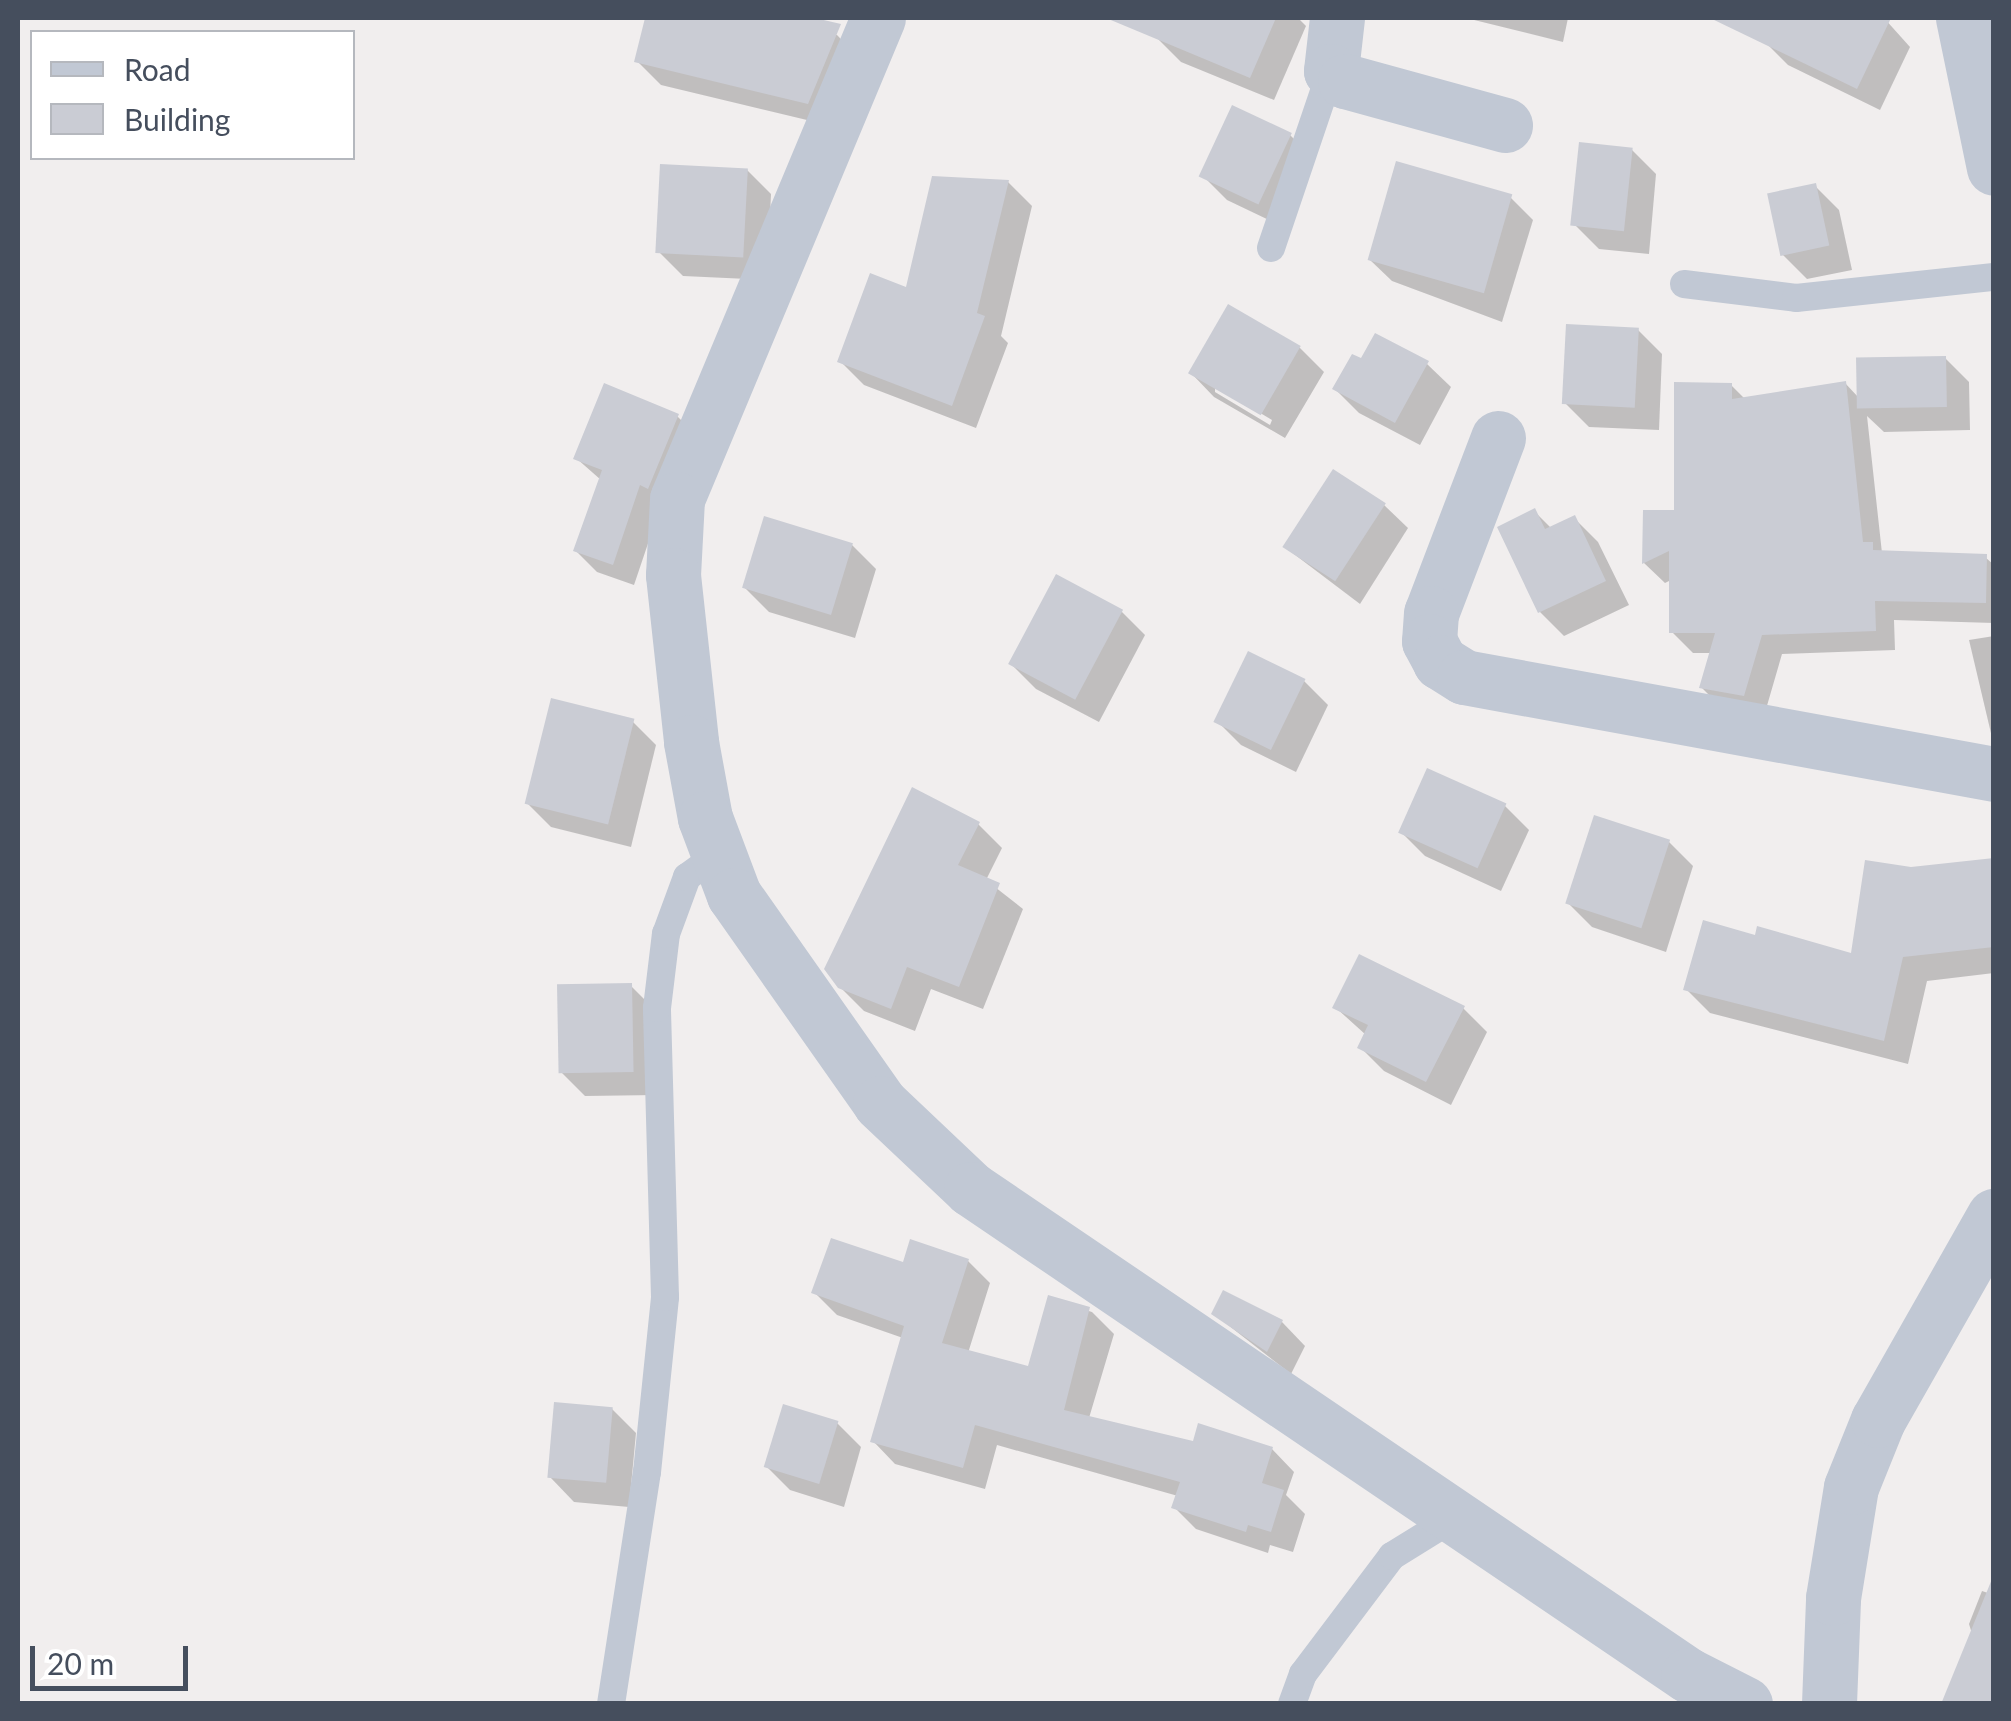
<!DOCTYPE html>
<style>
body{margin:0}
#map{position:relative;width:2011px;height:1721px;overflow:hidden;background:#f1eeee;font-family:Lato,sans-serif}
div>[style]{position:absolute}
.shadow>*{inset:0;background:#0003}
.building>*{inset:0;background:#caccd4;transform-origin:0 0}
.lane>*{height:28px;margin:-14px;padding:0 14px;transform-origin:14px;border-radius:14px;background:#c1c8d4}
.street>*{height:55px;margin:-27.5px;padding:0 27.5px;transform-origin:27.5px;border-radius:27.5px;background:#c1c8d4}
span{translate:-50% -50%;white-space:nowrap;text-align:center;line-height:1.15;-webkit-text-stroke:10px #fff;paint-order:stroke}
.frame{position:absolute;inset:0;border:20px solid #454e5d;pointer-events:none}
.legend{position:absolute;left:30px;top:30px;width:325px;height:130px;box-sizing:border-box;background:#fff;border:2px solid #b5b8be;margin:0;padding:12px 18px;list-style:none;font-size:30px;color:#454e5d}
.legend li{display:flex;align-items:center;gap:20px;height:50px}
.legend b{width:50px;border:2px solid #b5b8be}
.scale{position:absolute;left:30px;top:1646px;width:158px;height:45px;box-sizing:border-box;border:5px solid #454e5d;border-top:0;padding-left:12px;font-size:30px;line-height:35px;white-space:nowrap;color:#454e5d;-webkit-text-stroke:8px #fff;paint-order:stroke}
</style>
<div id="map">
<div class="shadow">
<i style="clip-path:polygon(648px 18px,766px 18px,837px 35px,860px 59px,832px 126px,661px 85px,637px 61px)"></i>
<i style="clip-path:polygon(1165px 18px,1298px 18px,1306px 26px,1274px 100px,1181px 62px,1157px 38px)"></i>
<i style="clip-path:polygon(1466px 18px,1568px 18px,1563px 42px)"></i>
<i style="clip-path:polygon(1776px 18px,1884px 18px,1910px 47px,1880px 110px,1788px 65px,1765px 42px)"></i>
<i style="clip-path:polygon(1290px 135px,1314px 159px,1290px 230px,1227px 200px,1203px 176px)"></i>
<i style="clip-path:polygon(1632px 150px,1656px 174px,1649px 254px,1599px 249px,1575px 225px)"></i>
<i style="clip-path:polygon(747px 170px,771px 194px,767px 280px,683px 276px,659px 252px)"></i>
<i style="clip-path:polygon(1008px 182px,1032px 206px,1001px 336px,1008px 343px,976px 428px,864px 385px,840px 361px)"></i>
<i style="clip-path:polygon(1815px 186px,1839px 210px,1852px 270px,1807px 279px,1783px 255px)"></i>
<i style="clip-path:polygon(1511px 198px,1533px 220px,1502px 322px,1392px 281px,1369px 259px)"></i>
<i style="clip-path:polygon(evenodd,1229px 307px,1300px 348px,1324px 372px,1285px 438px,1214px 397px,1191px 373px,1229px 307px,1215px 386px,1272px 420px,1270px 425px,1215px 392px,1215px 386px)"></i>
<i style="clip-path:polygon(1638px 330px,1662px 354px,1659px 430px,1589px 427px,1565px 403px)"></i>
<i style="clip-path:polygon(1945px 358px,1969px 382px,1970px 430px,1884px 432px,1867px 416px,1882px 553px,1985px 557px,1994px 565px,1994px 623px,1894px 620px,1895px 650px,1782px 654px,1764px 716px,1722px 708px,1702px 688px,1712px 653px,1693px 653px,1672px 632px,1671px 580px,1665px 583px,1644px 563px,1646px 512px,1676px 513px,1731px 385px,1745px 399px,1845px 383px,1859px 398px)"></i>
<i style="clip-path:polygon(1362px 361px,1427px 364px,1451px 387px,1420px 445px,1359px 413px,1335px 389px)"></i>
<i style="clip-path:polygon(677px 416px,698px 437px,661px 505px,634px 585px,597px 572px,576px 551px,601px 480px,576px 458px)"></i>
<i style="clip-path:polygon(1384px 505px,1408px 528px,1360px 604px,1286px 548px)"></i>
<i style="clip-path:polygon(1534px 511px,1552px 529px,1574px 518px,1598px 542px,1629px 605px,1564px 636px,1540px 612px)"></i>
<i style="clip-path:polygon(852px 545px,876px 569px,855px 638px,769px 612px,745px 588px)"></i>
<i style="clip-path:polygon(1121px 611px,1145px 635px,1099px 722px,1036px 689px,1012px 665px)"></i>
<i style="clip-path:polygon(1994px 636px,1994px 746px,1969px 640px)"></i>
<i style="clip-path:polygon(1304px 681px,1328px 705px,1296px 772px,1241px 745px,1217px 721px)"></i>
<i style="clip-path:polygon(632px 721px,656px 745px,631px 847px,551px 827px,527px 803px)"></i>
<i style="clip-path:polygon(1505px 806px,1529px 830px,1501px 891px,1425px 856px,1401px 832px)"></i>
<i style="clip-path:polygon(978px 824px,1002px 848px,986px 880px,1023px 909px,983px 1009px,931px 989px,915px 1031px,864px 1011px,839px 986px)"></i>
<i style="clip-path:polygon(1669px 842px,1693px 866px,1666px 952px,1592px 927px,1568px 903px)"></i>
<i style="clip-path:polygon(1994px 861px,1994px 973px,1927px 981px,1908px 1064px,1710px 1013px,1686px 989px,1757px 938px,1854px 957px,1911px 870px)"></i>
<i style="clip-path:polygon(631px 986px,655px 1010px,657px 1095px,585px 1096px,561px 1072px)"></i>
<i style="clip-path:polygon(1335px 1007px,1463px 1008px,1487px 1032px,1451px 1105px,1384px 1071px,1360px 1047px,1366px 1035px)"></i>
<i style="clip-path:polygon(968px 1261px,990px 1283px,968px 1353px,1029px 1370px,1050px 1299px,1092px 1312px,1114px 1334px,1089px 1418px,1194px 1444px,1272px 1449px,1294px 1472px,1286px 1495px,1305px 1514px,1293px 1552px,1270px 1545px,1268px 1553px,1196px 1529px,1174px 1507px,1178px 1496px,997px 1445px,985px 1489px,895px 1464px,873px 1441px,903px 1338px,837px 1315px,814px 1292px,904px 1265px)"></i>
<i style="clip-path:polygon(1214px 1314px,1282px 1322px,1305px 1346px,1291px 1374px)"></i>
<i style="clip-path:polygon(612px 1409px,636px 1433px,629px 1507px,574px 1502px,550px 1477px)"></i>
<i style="clip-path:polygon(837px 1423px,861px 1447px,844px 1507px,790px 1490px,766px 1466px)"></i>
<i style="clip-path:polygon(1982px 1591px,1994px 1595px,1994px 1704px,1969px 1624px)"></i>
</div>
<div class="building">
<i style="clip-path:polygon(645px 18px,815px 18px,841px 24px,808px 104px,634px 62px)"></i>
<i style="clip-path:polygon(1106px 18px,1276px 18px,1250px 78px)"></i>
<i style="clip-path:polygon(1710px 18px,1891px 18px,1857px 89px)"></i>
<i style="left:1232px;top:105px;width:66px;height:79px;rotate:25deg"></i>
<i style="left:1579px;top:142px;width:54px;height:84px;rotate:6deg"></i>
<i style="left:1396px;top:161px;width:121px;height:103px;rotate:16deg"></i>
<i style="left:660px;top:164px;width:88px;height:89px;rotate:3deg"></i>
<i style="clip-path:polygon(932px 176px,1009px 180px,977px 313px,985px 316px,952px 406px,837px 362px,870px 273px,906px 287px)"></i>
<i style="left:1816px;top:183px;width:64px;height:50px;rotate:78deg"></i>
<i style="left:1228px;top:304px;width:84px;height:80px;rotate:30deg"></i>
<i style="left:1566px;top:324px;width:73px;height:80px;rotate:3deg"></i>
<i style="clip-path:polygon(1375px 333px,1429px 361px,1395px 423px,1332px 389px,1352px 354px,1361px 358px)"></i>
<i style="left:1946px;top:356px;width:51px;height:90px;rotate:89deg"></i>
<i style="clip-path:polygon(1846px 381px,1863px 542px,1873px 542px,1873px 550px,1987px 554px,1986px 603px,1875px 601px,1876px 631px,1762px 635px,1744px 696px,1699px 688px,1715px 633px,1669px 633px,1669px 551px,1642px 564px,1643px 510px,1674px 510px,1674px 382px,1732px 383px,1732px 399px)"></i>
<i style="clip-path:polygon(604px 383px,679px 414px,648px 489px,640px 485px,613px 565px,573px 551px,602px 470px,573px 459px)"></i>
<i style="left:1333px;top:469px;width:63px;height:93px;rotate:33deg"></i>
<i style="clip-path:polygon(1535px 508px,1545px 529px,1575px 515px,1606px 581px,1538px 613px,1497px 527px)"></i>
<i style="left:764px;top:516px;width:93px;height:75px;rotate:17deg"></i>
<i style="left:1056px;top:574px;width:76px;height:102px;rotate:28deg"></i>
<i style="left:1248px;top:651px;width:64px;height:79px;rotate:26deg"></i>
<i style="left:551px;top:698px;width:86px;height:109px;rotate:14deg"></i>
<i style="left:1427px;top:768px;width:87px;height:71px;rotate:24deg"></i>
<i style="clip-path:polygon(912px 787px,980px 822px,958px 865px,1000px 883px,959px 987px,907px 967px,891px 1009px,838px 988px,824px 969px)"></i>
<i style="left:1594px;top:815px;width:80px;height:93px;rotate:18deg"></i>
<i style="clip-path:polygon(1994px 858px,1994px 947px,1903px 957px,1884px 1041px,1683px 990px,1703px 920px,1755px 935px,1757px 926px,1851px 953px,1865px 860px,1911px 867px)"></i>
<i style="clip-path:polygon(1359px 954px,1465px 1006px,1426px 1082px,1357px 1048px,1368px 1025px,1332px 1008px)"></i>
<i style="left:632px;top:983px;width:89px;height:75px;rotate:89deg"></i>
<i style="clip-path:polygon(831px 1238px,903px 1262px,910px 1239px,969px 1259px,942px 1343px,1028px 1366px,1048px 1295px,1090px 1307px,1064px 1410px,1193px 1441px,1198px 1423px,1273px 1447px,1262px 1483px,1284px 1490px,1271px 1532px,1248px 1525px,1246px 1532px,1171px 1508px,1180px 1482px,975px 1425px,963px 1468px,870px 1442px,904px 1326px,811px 1293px)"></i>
<i style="clip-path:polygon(1223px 1290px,1283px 1320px,1267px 1352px,1211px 1314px)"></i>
<i style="left:554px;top:1402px;width:59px;height:76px;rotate:5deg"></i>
<i style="left:783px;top:1404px;width:58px;height:66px;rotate:17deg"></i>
<i style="clip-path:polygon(1992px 1579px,1994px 1704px,1941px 1704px)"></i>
</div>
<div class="lane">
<i style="left:1271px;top:248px;width:187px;rotate:-71.3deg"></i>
<i style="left:1684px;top:284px;width:113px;rotate:7.1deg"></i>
<i style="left:1796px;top:298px;width:199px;rotate:-6.1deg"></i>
<i style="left:611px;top:1704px;width:235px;rotate:-81.2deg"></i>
<i style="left:647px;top:1472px;width:176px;rotate:-84.1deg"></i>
<i style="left:665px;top:1297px;width:289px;rotate:-91.6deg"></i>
<i style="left:657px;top:1008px;width:75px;rotate:-83.1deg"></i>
<i style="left:666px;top:934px;width:61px;rotate:-69.8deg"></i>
<i style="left:687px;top:877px;width:39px;rotate:-36deg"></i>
<i style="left:1292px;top:1704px;width:32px;rotate:-70deg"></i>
<i style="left:1303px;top:1674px;width:148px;rotate:-53deg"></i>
<i style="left:1392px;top:1556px;width:74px;rotate:-31.8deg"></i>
</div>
<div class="street">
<i style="left:878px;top:18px;width:521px;rotate:112.68deg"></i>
<i style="left:677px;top:499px;width:76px;rotate:93deg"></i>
<i style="left:673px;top:575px;width:168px;rotate:83.8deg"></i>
<i style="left:691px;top:742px;width:77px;rotate:79.6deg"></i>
<i style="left:705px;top:818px;width:82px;rotate:69.4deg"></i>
<i style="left:734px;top:895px;width:254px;rotate:54.9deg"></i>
<i style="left:880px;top:1103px;width:125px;rotate:43.4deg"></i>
<i style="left:971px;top:1189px;width:866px;rotate:34.13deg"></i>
<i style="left:1688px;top:1675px;width:64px;rotate:27deg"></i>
<i style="left:1337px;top:18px;width:53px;rotate:96.5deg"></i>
<i style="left:1331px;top:71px;width:17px;rotate:36deg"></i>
<i style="left:1345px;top:81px;width:166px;rotate:15.4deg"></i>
<i style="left:1963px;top:18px;width:153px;rotate:78.3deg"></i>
<i style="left:1498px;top:438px;width:187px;rotate:110.9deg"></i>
<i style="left:1431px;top:613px;width:28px;rotate:94deg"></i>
<i style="left:1429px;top:641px;width:24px;rotate:62deg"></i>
<i style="left:1440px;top:662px;width:28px;rotate:32deg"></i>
<i style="left:1464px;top:677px;width:539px;rotate:10.37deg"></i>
<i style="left:1829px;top:1704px;width:106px;rotate:-87.8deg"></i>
<i style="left:1833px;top:1598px;width:112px;rotate:-80.8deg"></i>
<i style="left:1851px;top:1487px;width:72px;rotate:-68.1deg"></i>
<i style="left:1878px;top:1420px;width:235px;rotate:-60.4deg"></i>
</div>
<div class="frame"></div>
<ul class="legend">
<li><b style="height:12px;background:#c1c8d4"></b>Road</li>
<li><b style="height:28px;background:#caccd4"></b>Building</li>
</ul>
<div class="scale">20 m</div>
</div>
